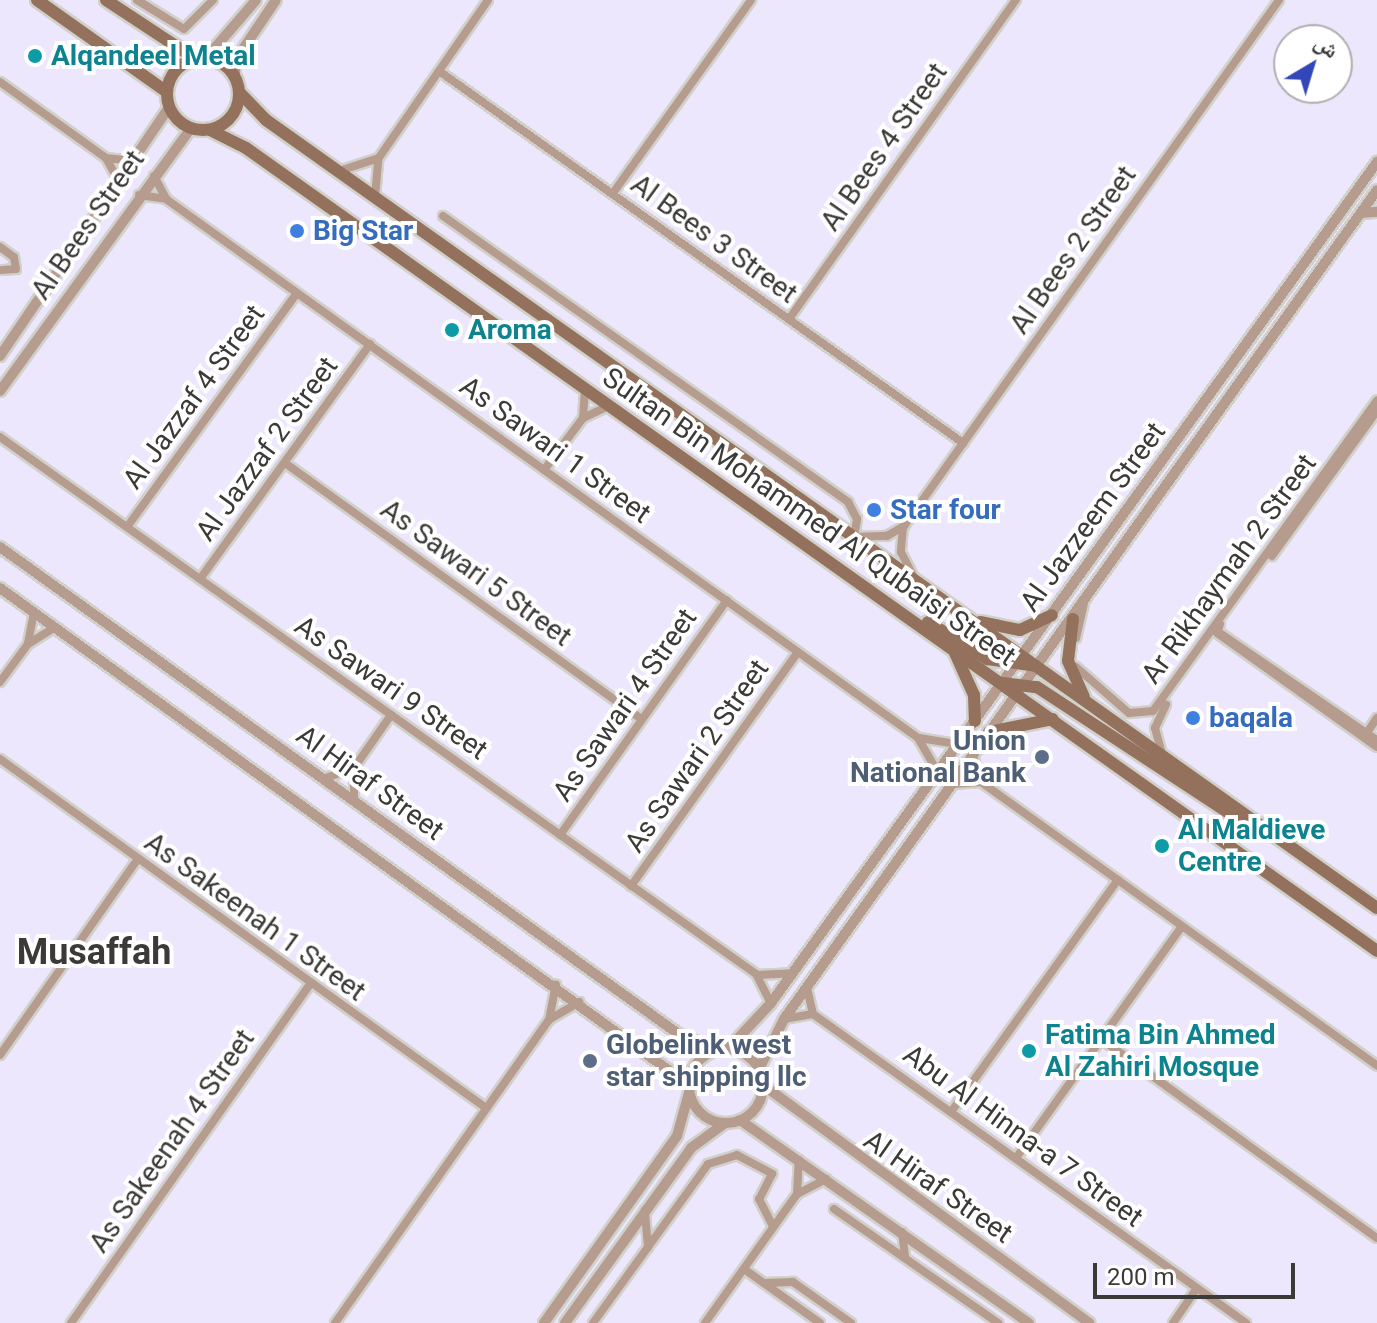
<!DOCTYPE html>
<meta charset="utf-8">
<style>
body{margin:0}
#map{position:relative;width:1377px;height:1323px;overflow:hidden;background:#f7f5ef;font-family:Roboto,"Noto Naskh Arabic",sans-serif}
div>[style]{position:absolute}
.industrial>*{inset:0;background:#ede7fd}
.roads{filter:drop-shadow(2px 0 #d1d0ca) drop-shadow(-2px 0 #d1d0ca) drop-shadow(0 2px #d1d0ca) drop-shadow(0 -2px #d1d0ca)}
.minor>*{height:8px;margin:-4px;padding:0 4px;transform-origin:4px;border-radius:4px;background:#b59c8e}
.tertiary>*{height:10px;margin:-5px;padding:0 5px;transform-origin:5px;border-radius:5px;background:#b59c8e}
.tertiary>.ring{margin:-5px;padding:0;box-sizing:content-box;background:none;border:10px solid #b59c8e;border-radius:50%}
.secondary>*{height:12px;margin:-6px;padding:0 6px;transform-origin:6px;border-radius:6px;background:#94715c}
.secondary>.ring{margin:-6px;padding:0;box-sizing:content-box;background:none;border:12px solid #94715c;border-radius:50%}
.dots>*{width:22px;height:22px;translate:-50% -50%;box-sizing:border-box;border:4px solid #fff;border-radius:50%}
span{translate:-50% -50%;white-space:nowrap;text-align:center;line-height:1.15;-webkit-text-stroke:8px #fff;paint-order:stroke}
.culture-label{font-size:28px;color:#0d838f;font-weight:700}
.left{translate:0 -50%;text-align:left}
.street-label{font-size:28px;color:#3b3a38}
.shop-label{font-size:28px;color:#366cbe;font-weight:700}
.service-label{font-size:28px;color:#4e5e75;font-weight:700}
.right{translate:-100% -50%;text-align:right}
.district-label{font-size:36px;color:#3b3a38;font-weight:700}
.north{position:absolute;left:1273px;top:24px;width:80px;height:80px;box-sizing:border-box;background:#fff;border:2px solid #b1b0af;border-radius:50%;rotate:38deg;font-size:22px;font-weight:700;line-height:32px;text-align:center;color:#3b3a38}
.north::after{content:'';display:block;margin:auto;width:28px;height:36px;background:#3447b9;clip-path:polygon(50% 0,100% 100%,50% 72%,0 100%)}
.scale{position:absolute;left:1093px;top:1263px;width:202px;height:36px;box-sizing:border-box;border:4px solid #3b3a38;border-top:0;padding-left:10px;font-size:24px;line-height:28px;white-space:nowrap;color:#3b3a38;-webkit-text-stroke:6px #fff;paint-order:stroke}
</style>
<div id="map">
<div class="industrial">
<i style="clip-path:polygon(evenodd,0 0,1377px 0,1377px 1323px,0 1323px,0 0,1289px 40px,1337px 40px,1337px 88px,1289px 88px,1289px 40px)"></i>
</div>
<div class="roads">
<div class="minor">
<i style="left:137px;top:0;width:55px;rotate:31.7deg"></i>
<i style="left:184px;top:29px;width:41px;rotate:-45deg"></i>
<i style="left:439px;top:71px;width:643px;rotate:35.37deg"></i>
<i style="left:0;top:82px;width:130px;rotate:35.6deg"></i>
<i style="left:106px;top:158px;width:29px;rotate:61deg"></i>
<i style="left:106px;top:158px;width:30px;rotate:6deg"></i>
<i style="left:339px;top:171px;width:40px;rotate:-18deg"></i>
<i style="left:154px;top:176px;width:26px;rotate:62deg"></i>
<i style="left:166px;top:199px;width:925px;rotate:35.63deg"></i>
<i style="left:918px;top:738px;width:39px;rotate:60deg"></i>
<i style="left:613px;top:193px;width:237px;rotate:-54.4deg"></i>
<i style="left:139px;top:195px;width:27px;rotate:8deg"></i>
<i style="left:375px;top:197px;width:38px;rotate:-85deg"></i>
<i style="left:378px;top:159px;width:193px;rotate:-55.3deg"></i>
<i style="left:443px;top:216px;width:496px;rotate:35.2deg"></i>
<i style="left:848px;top:502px;width:19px;rotate:62deg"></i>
<i style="left:857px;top:519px;width:18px;rotate:99deg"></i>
<i style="left:854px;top:537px;width:33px;rotate:-2deg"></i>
<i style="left:887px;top:536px;width:20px;rotate:-30deg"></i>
<i style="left:904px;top:526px;width:646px;rotate:-54.51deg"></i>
<i style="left:0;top:247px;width:17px;rotate:36deg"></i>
<i style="left:14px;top:257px;width:12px;rotate:81deg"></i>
<i style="left:16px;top:269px;width:16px;rotate:176deg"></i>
<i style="left:789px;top:319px;width:392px;rotate:-54.6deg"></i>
<i style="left:583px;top:418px;width:29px;rotate:-86deg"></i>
<i style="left:0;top:437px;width:927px;rotate:35.39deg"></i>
<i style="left:756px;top:974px;width:33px;rotate:63deg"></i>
<i style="left:285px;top:463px;width:438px;rotate:35.7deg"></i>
<i style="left:544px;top:470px;width:65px;rotate:-53.1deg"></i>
<i style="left:583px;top:418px;width:29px;rotate:-25deg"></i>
<i style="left:127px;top:527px;width:289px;rotate:-54deg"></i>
<i style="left:903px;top:527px;width:25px;rotate:95deg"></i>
<i style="left:901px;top:552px;width:28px;rotate:63deg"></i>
<i style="left:1272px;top:556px;width:179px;rotate:-54.1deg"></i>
<i style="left:200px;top:579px;width:290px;rotate:-54.1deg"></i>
<i style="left:1220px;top:624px;width:9px;rotate:108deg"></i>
<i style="left:1217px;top:633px;width:196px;rotate:35.5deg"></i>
<i style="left:1214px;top:629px;width:197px;rotate:34.3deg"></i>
<i style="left:1076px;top:638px;width:35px;rotate:-77deg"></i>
<i style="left:28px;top:643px;width:31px;rotate:-79deg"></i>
<i style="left:1076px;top:667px;width:70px;rotate:41deg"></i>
<i style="left:1129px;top:713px;width:24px;rotate:-5deg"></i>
<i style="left:1153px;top:711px;width:383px;rotate:-54.2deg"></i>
<i style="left:0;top:682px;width:47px;rotate:-53.6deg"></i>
<i style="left:28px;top:644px;width:32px;rotate:-32deg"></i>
<i style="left:1364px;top:737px;width:23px;rotate:-56deg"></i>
<i style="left:919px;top:738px;width:39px;rotate:9deg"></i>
<i style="left:1162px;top:754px;width:27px;rotate:-105deg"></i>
<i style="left:1155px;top:728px;width:26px;rotate:-65deg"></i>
<i style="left:973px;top:756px;width:27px;rotate:73deg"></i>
<i style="left:981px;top:782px;width:487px;rotate:35.6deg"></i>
<i style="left:0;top:759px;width:598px;rotate:35.68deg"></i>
<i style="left:323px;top:779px;width:33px;rotate:-20deg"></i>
<i style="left:953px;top:784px;width:28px;rotate:-4deg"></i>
<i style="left:354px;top:801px;width:33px;rotate:-90deg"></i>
<i style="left:354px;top:768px;width:65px;rotate:-55.1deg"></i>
<i style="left:560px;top:835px;width:288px;rotate:-54.6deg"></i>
<i style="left:631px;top:886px;width:287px;rotate:-54.5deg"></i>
<i style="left:757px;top:975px;width:35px;rotate:-3deg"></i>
<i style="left:807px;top:988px;width:27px;rotate:77deg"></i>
<i style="left:813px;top:1014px;width:532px;rotate:35.51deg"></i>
<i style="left:550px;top:1019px;width:34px;rotate:-30deg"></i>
<i style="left:784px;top:1019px;width:29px;rotate:-10deg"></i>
<i style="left:1101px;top:1039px;width:340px;rotate:35.8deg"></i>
<i style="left:0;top:1055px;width:238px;rotate:-54.9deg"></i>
<i style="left:951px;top:1112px;width:286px;rotate:-54.3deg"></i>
<i style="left:1016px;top:1158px;width:285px;rotate:-54.4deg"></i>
<i style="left:797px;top:1194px;width:34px;rotate:-87deg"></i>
<i style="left:834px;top:1209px;width:200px;rotate:34.8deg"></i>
<i style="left:902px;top:1232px;width:26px;rotate:83deg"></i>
<i style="left:648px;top:1247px;width:102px;rotate:-54.1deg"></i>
<i style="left:708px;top:1164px;width:30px;rotate:-17deg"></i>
<i style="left:737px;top:1155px;width:40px;rotate:28deg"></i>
<i style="left:772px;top:1174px;width:28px;rotate:117deg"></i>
<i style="left:759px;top:1199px;width:31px;rotate:63deg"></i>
<i style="left:744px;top:1269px;width:93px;rotate:35.4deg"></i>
<i style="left:764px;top:1283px;width:29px;rotate:-2deg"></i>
<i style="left:793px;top:1282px;width:71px;rotate:35.3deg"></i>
<i style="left:71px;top:1323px;width:415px;rotate:-54.8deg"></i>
<i style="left:335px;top:1323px;width:371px;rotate:-54.8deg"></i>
<i style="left:549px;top:1020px;width:36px;rotate:-79deg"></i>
<i style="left:593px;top:1323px;width:94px;rotate:-54.1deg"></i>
<i style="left:648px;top:1247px;width:37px;rotate:-95deg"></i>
<i style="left:705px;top:1323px;width:158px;rotate:-54.5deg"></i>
<i style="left:797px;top:1194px;width:33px;rotate:-27deg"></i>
<i style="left:1173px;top:1323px;width:42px;rotate:-55.6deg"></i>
</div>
<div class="tertiary">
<i style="left:207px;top:57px;width:75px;rotate:-49.3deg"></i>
<i style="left:235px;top:75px;width:14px;rotate:-90deg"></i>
<i style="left:235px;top:61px;width:73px;rotate:-56.1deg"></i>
<i style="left:1361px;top:213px;width:16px;rotate:-4deg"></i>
<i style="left:0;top:356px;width:301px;rotate:-55.8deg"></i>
<i style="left:0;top:391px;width:325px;rotate:-54deg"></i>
<i style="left:0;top:547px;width:837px;rotate:35.67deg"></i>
<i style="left:680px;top:1035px;width:40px;rotate:22deg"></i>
<i style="left:0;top:588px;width:850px;rotate:35.8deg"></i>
<i style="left:728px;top:1049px;width:63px;rotate:-46.9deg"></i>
<i style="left:771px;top:1003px;width:1037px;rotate:-54.22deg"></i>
<i class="ring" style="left:689px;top:1049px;width:64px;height:64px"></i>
<i style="left:759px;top:1069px;width:56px;rotate:-63.4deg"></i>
<i style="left:784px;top:1019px;width:1019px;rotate:-54.42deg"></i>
<i style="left:763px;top:1085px;width:404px;rotate:36.1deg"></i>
<i style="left:740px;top:1120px;width:353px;rotate:35.1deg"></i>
<i style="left:544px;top:1323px;width:229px;rotate:-54.6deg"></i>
<i style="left:677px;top:1136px;width:45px;rotate:-74.4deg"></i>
<i style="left:565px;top:1323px;width:216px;rotate:-54.2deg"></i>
<i style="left:691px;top:1148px;width:42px;rotate:-36.3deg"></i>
</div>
<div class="secondary">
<i style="left:37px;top:0;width:159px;rotate:35.3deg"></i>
<i style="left:106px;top:0;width:105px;rotate:33.4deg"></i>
<i class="ring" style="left:167px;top:58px;width:60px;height:60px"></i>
<i style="left:240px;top:93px;width:37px;rotate:46deg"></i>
<i style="left:266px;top:120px;width:1362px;rotate:35.35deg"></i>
<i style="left:210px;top:130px;width:40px;rotate:26.6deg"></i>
<i style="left:246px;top:148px;width:1387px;rotate:35.37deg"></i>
<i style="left:1073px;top:619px;width:42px;rotate:96.8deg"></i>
<i style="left:1068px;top:661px;width:39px;rotate:66deg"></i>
<i style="left:928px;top:622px;width:70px;rotate:32.1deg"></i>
<i style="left:987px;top:659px;width:49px;rotate:8.1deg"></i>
<i style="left:980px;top:622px;width:41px;rotate:11.3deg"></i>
<i style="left:1020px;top:630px;width:35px;rotate:-25deg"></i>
<i style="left:955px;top:653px;width:46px;rotate:65.7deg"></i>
<i style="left:974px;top:695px;width:26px;rotate:88deg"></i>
<i style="left:1002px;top:683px;width:35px;rotate:7deg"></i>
<i style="left:1037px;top:687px;width:251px;rotate:33.3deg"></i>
<i style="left:1247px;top:825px;width:16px;rotate:14deg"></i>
<i style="left:989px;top:732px;width:65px;rotate:-11.5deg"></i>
</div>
</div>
<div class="dots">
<i style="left:35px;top:56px;background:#0f9aa8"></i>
<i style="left:297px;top:231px;background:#3f7fe0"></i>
<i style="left:452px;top:330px;background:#0f9aa8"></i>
<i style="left:874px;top:510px;background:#3f7fe0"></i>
<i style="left:1193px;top:718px;background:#3f7fe0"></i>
<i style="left:1042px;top:757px;background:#5c6f8a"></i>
<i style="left:1162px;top:846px;background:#0f9aa8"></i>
<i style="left:1029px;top:1051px;background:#0f9aa8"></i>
<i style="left:590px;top:1061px;background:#5c6f8a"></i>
</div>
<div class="culture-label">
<span class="left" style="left:51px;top:56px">Alqandeel Metal</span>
<span class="left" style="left:468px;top:330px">Aroma</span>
<span class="left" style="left:1178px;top:846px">Al Maldieve<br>Centre</span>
<span class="left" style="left:1045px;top:1051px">Fatima Bin Ahmed<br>Al Zahiri Mosque</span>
</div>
<div class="street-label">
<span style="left:884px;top:147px;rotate:-55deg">Al Bees 4 Street</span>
<span style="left:88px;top:225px;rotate:-55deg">Al Bees Street</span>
<span style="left:714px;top:239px;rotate:36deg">Al Bees 3 Street</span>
<span style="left:1073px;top:250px;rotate:-55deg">Al Bees 2 Street</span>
<span style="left:194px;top:397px;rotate:-54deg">Al Jazzaf 4 Street</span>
<span style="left:267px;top:449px;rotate:-54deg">Al Jazzaf 2 Street</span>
<span style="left:555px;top:450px;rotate:36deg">As Sawari 1 Street</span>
<span style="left:809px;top:517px;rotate:35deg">Sultan Bin Mohammed Al Qubaisi Street</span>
<span style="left:1093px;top:517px;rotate:-54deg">Al Jazzeem Street</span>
<span style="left:1229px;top:569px;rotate:-54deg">Ar Rikhaymah 2 Street</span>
<span style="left:476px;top:573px;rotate:36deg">As Sawari 5 Street</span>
<span style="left:391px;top:688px;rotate:35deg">As Sawari 9 Street</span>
<span style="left:625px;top:705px;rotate:-55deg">As Sawari 4 Street</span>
<span style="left:697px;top:756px;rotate:-55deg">As Sawari 2 Street</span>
<span style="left:370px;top:783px;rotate:36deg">Al Hiraf Street</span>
<span style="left:255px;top:917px;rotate:36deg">As Sakeenah 1 Street</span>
<span style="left:1023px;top:1136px;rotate:36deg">Abu Al Hinna-a 7 Street</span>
<span style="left:172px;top:1141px;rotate:-55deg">As Sakeenah 4 Street</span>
<span style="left:938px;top:1187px;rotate:35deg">Al Hiraf Street</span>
</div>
<div class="shop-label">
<span class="left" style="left:313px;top:231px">Big Star</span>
<span class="left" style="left:890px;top:510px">Star four</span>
<span class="left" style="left:1209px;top:718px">baqala</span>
</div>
<div class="service-label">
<span class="right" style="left:1026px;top:757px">Union<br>National Bank</span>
<span class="left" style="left:606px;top:1061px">Globelink west<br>star shipping llc</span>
</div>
<div class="district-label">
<span style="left:94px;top:953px">Musaffah</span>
</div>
<div class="north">ش</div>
<div class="scale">200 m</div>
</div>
